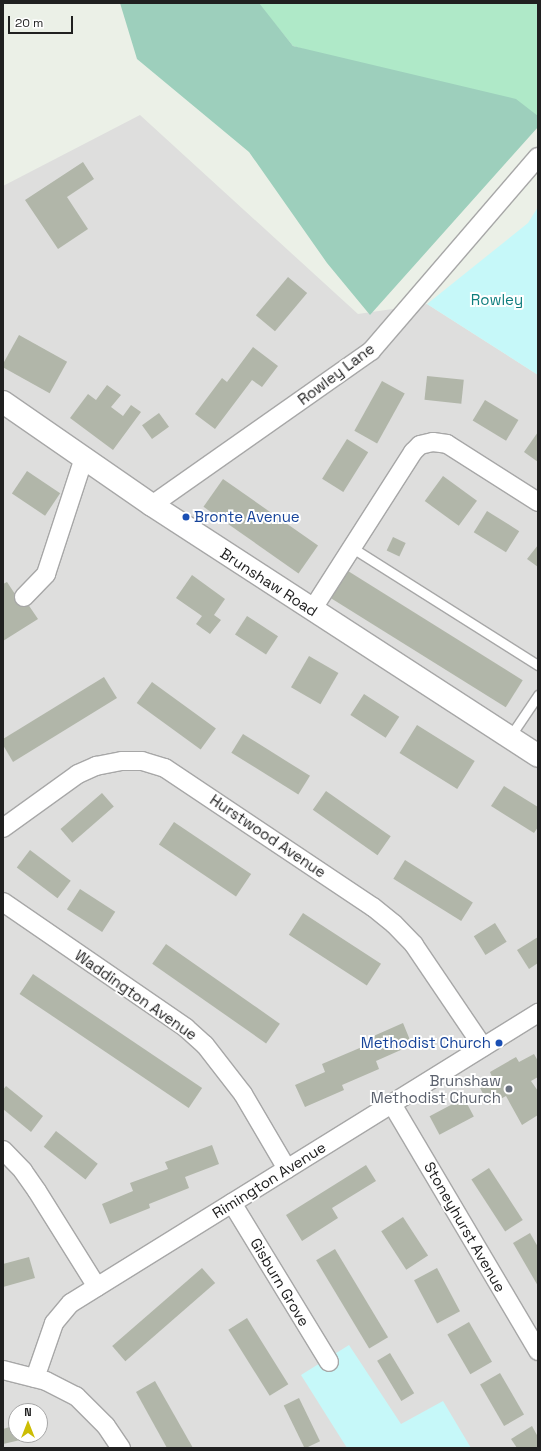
<!DOCTYPE html>
<style>
body{margin:0}
#map{position:relative;width:541px;height:1451px;overflow:hidden;background:#ebf0e7;font-family:"Space Grotesk",sans-serif}
div>[style]{position:absolute}
.residential>*{inset:0;background:#dededd}
.grass>*{inset:0;background:#afe9c8}
.forest>*{inset:0;background:#9dcfbc}
.park>*{inset:0;background:#c6f8f9}
.building>*{inset:0;background:#b1b6a9;transform-origin:0 0}
.roads{filter:drop-shadow(1px 0 #a7a7a7) drop-shadow(-1px 0 #a7a7a7) drop-shadow(0 1px #a7a7a7) drop-shadow(0 -1px #a7a7a7)}
.service>*{height:9px;margin:-4.5px;padding:0 4.5px;transform-origin:4.5px;border-radius:4.5px;background:#fff}
.minor>*{height:18px;margin:-9px;padding:0 9px;transform-origin:9px;border-radius:9px;background:#fff}
.tertiary>*{height:22px;margin:-11px;padding:0 11px;transform-origin:11px;border-radius:11px;background:#fff}
.dots>*{width:11px;height:11px;translate:-50% -50%;box-sizing:border-box;border:2px solid #fff;border-radius:50%}
span{translate:-50% -50%;white-space:nowrap;text-align:center;line-height:1.15;-webkit-text-stroke:4px #fff;paint-order:stroke}
.park-label{font-size:15px;color:#0e7e7e}
.street-label{font-size:15px;color:#202020}
.transit-label{font-size:15px;color:#164399}
.left{translate:0 -50%;text-align:left}
.right{translate:-100% -50%;text-align:right}
.worship-label{font-size:15px;color:#5b616d}
.frame{position:absolute;inset:0;border:4px solid #202020;pointer-events:none}
.north{position:absolute;left:8px;top:1403px;width:40px;height:40px;box-sizing:border-box;background:#fff;border:1px solid #a6a6a6;border-radius:50%;rotate:0deg;font-size:11px;font-weight:700;line-height:16px;text-align:center;color:#202020}
.north::after{content:'';display:block;margin:auto;width:14px;height:18px;background:#ccbd04;clip-path:polygon(50% 0,100% 100%,50% 72%,0 100%)}
.scale{position:absolute;left:8px;top:16px;width:65px;height:18px;box-sizing:border-box;border:2px solid #202020;border-top:0;padding-left:5px;font-size:12px;line-height:14px;white-space:nowrap;color:#202020;-webkit-text-stroke:3px #fff;paint-order:stroke}
</style>
<div id="map">
<div class="residential">
<i style="clip-path:polygon(evenodd,140px 115px,358px 314px,427px 304px,538px 375px,538px 1448px,3px 1448px,3px 186px,140px 115px,16px 1411px,40px 1411px,40px 1435px,16px 1435px,16px 1411px)"></i>
</div>
<div class="grass">
<i style="clip-path:polygon(258px 3px,538px 3px,538px 119px,293px 46px)"></i>
</div>
<div class="forest">
<i style="clip-path:polygon(120px 3px,259px 3px,293px 46px,516px 99px,538px 116px,538px 127px,370px 315px,327px 263px,249px 152px,137px 59px)"></i>
</div>
<div class="park">
<i style="clip-path:polygon(538px 207px,538px 375px,427px 304px,528px 223px)"></i>
<i style="clip-path:polygon(349px 1345px,401px 1424px,443px 1401px,471px 1448px,347px 1448px,301px 1375px)"></i>
</div>
<div class="building">
<i style="clip-path:polygon(83px 162px,94px 179px,67px 197px,88px 229px,58px 249px,25px 200px)"></i>
<i style="left:288px;top:277px;width:25px;height:50px;rotate:40deg"></i>
<i style="left:19px;top:335px;width:55px;height:36px;rotate:29deg"></i>
<i style="clip-path:polygon(253px 347px,278px 366px,262px 387px,252px 380px,215px 429px,195px 414px,222px 378px,227px 382px)"></i>
<i style="left:427px;top:376px;width:37px;height:24px;rotate:6deg"></i>
<i style="left:382px;top:381px;width:26px;height:57px;rotate:29deg"></i>
<i style="clip-path:polygon(107px 385px,121px 395px,111px 407px,123px 416px,131px 405px,141px 412px,113px 450px,70px 418px,88px 394px,96px 400px)"></i>
<i style="left:485px;top:400px;width:39px;height:24px;rotate:31deg"></i>
<i style="left:159px;top:413px;width:17px;height:21px;rotate:54deg"></i>
<i style="clip-path:polygon(538px 432px,538px 462px,524px 452px)"></i>
<i style="left:347px;top:439px;width:25px;height:47px;rotate:32deg"></i>
<i style="left:27px;top:471px;width:40px;height:27px;rotate:34deg"></i>
<i style="left:443px;top:476px;width:42px;height:31px;rotate:36deg"></i>
<i style="left:223px;top:479px;width:116px;height:34px;rotate:35deg"></i>
<i style="left:487px;top:511px;width:38px;height:25px;rotate:32deg"></i>
<i style="left:393px;top:537px;width:14px;height:15px;rotate:25deg"></i>
<i style="clip-path:polygon(538px 545px,538px 567px,527px 559px)"></i>
<i style="left:348px;top:571px;width:206px;height:32px;rotate:32deg"></i>
<i style="clip-path:polygon(192px 575px,225px 599px,214px 615px,221px 620px,210px 634px,196px 624px,202px 616px,176px 598px)"></i>
<i style="clip-path:polygon(7px 582px,15px 594px,19px 591px,38px 619px,3px 641px,3px 584px)"></i>
<i style="left:247px;top:616px;width:37px;height:22px;rotate:33deg"></i>
<i style="left:309px;top:656px;width:34px;height:36px;rotate:30deg"></i>
<i style="clip-path:polygon(104px 677px,117px 698px,13px 762px,3px 745px,3px 739px)"></i>
<i style="left:152px;top:682px;width:79px;height:26px;rotate:36deg"></i>
<i style="left:364px;top:694px;width:42px;height:25px;rotate:33deg"></i>
<i style="left:417px;top:725px;width:68px;height:33px;rotate:32deg"></i>
<i style="left:243px;top:734px;width:79px;height:22px;rotate:32deg"></i>
<i style="clip-path:polygon(504px 786px,538px 807px,538px 827px,534px 833px,491px 806px)"></i>
<i style="left:326px;top:791px;width:79px;height:23px;rotate:35deg"></i>
<i style="left:102px;top:793px;width:18px;height:55px;rotate:49deg"></i>
<i style="left:174px;top:822px;width:93px;height:27px;rotate:34deg"></i>
<i style="left:30px;top:850px;width:51px;height:22px;rotate:37deg"></i>
<i style="left:405px;top:860px;width:80px;height:22px;rotate:32deg"></i>
<i style="left:80px;top:889px;width:42px;height:24px;rotate:33deg"></i>
<i style="left:303px;top:913px;width:93px;height:26px;rotate:33deg"></i>
<i style="left:495px;top:923px;width:22px;height:25px;rotate:58deg"></i>
<i style="clip-path:polygon(538px 937px,538px 963px,529px 969px,517px 950px)"></i>
<i style="left:166px;top:944px;width:139px;height:24px;rotate:35deg"></i>
<i style="left:33px;top:974px;width:204px;height:24px;rotate:34deg"></i>
<i style="clip-path:polygon(403px 1023px,412px 1045px,376px 1061px,379px 1069px,342px 1085px,344px 1090px,305px 1107px,295px 1085px,325px 1072px,322px 1064px,362px 1047px,360px 1042px)"></i>
<i style="clip-path:polygon(534px 1054px,538px 1061px,538px 1077px,531px 1081px,538px 1091px,538px 1115px,522px 1125px,506px 1096px,489px 1105px,479px 1086px,493px 1079px,490px 1072px,516px 1057px,519px 1062px)"></i>
<i style="clip-path:polygon(6px 1086px,43px 1116px,31px 1132px,3px 1109px,3px 1090px)"></i>
<i style="left:464px;top:1098px;width:21px;height:39px;rotate:62deg"></i>
<i style="left:56px;top:1131px;width:53px;height:20px;rotate:38deg"></i>
<i style="clip-path:polygon(212px 1145px,219px 1164px,185px 1177px,189px 1188px,149px 1204px,150px 1208px,110px 1224px,102px 1204px,133px 1191px,130px 1183px,168px 1169px,165px 1162px)"></i>
<i style="clip-path:polygon(366px 1165px,376px 1181px,332px 1208px,338px 1218px,302px 1241px,286px 1215px)"></i>
<i style="left:489px;top:1168px;width:62px;height:21px;rotate:57deg"></i>
<i style="left:403px;top:1217px;width:46px;height:26px;rotate:57deg"></i>
<i style="clip-path:polygon(530px 1233px,538px 1247px,538px 1286px,513px 1243px)"></i>
<i style="left:335px;top:1249px;width:103px;height:22px;rotate:59deg"></i>
<i style="clip-path:polygon(29px 1257px,35px 1278px,3px 1287px,3px 1264px)"></i>
<i style="left:202px;top:1268px;width:20px;height:119px;rotate:49deg"></i>
<i style="left:437px;top:1268px;width:49px;height:26px;rotate:62deg"></i>
<i style="left:247px;top:1318px;width:78px;height:22px;rotate:58deg"></i>
<i style="left:469px;top:1322px;width:46px;height:25px;rotate:60deg"></i>
<i style="left:390px;top:1353px;width:47px;height:15px;rotate:59deg"></i>
<i style="left:500px;top:1373px;width:48px;height:23px;rotate:60deg"></i>
<i style="clip-path:polygon(155px 1381px,193px 1448px,167px 1448px,152px 1421px,136px 1392px)"></i>
<i style="left:299px;top:1398px;width:48px;height:17px;rotate:64deg"></i>
<i style="clip-path:polygon(16px 1425px,16px 1435px,29px 1435px,29px 1438px,3px 1444px,3px 1429px)"></i>
<i style="clip-path:polygon(532px 1426px,538px 1437px,538px 1448px,517px 1448px,511px 1439px)"></i>
</div>
<div class="roads">
<div class="service">
<i style="left:351px;top:547px;width:221px;rotate:32.3deg"></i>
<i style="left:509px;top:738px;width:52px;rotate:-56deg"></i>
</div>
<div class="minor">
<i style="left:152px;top:505px;width:268px;rotate:-35.1deg"></i>
<i style="left:371px;top:351px;width:256px;rotate:-49.3deg"></i>
<i style="left:24px;top:597px;width:32px;rotate:-46deg"></i>
<i style="left:46px;top:574px;width:122px;rotate:-71.9deg"></i>
<i style="left:312px;top:610px;width:188px;rotate:-57.4deg"></i>
<i style="left:413px;top:452px;width:10px;rotate:-45deg"></i>
<i style="left:420px;top:445px;width:13px;rotate:-13deg"></i>
<i style="left:433px;top:442px;width:14px;rotate:8deg"></i>
<i style="left:447px;top:444px;width:108px;rotate:32.5deg"></i>
<i style="left:3px;top:828px;width:92px;rotate:-35.8deg"></i>
<i style="left:78px;top:774px;width:20px;rotate:-24deg"></i>
<i style="left:96px;top:766px;width:26px;rotate:-11deg"></i>
<i style="left:122px;top:761px;width:20px"></i>
<i style="left:142px;top:761px;width:24px;rotate:17deg"></i>
<i style="left:165px;top:768px;width:250px;rotate:33.8deg"></i>
<i style="left:373px;top:907px;width:27px;rotate:39deg"></i>
<i style="left:394px;top:924px;width:29px;rotate:46deg"></i>
<i style="left:414px;top:945px;width:123px;rotate:55.9deg"></i>
<i style="left:3px;top:902px;width:222px;rotate:34.5deg"></i>
<i style="left:186px;top:1028px;width:25px;rotate:42deg"></i>
<i style="left:205px;top:1045px;width:62px;rotate:52.2deg"></i>
<i style="left:243px;top:1094px;width:87px;rotate:59.6deg"></i>
<i style="left:392px;top:1104px;width:287px;rotate:59.4deg"></i>
<i style="left:3px;top:1150px;width:29px;rotate:46deg"></i>
<i style="left:23px;top:1171px;width:24px;rotate:55deg"></i>
<i style="left:37px;top:1191px;width:113px;rotate:58deg"></i>
<i style="left:232px;top:1203px;width:186px;rotate:58.6deg"></i>
<i style="left:3px;top:1370px;width:44px;rotate:14.3deg"></i>
<i style="left:46px;top:1381px;width:34px;rotate:27deg"></i>
<i style="left:76px;top:1396px;width:42px;rotate:45deg"></i>
<i style="left:106px;top:1426px;width:27px;rotate:56deg"></i>
<i style="left:35px;top:1378px;width:58px;rotate:-70.9deg"></i>
<i style="left:54px;top:1323px;width:26px;rotate:-50deg"></i>
<i style="left:71px;top:1303px;width:550px;rotate:-31.84deg"></i>
</div>
<div class="tertiary">
<i style="left:3px;top:402px;width:181px;rotate:34.7deg"></i>
<i style="left:152px;top:505px;width:460px;rotate:33deg"></i>
</div>
</div>
<div class="dots">
<i style="left:186px;top:517px;background:#1a4fb4"></i>
<i style="left:499px;top:1043px;background:#1a4fb4"></i>
<i style="left:509px;top:1089px;background:#6b7280"></i>
</div>
<div class="park-label">
<span style="left:497px;top:300px">Rowley</span>
</div>
<div class="street-label">
<span style="left:336px;top:374px;rotate:-37deg">Rowley Lane</span>
<span style="left:269px;top:582px;rotate:33deg">Brunshaw Road</span>
<span style="left:268px;top:836px;rotate:34deg">Hurstwood Avenue</span>
<span style="left:136px;top:995px;rotate:35deg">Waddington Avenue</span>
<span style="left:269px;top:1180px;rotate:-32deg">Rimington Avenue</span>
<span style="left:465px;top:1227px;rotate:60deg">Stoneyhurst Avenue</span>
<span style="left:280px;top:1282px;rotate:59deg">Gisburn Grove</span>
</div>
<div class="transit-label">
<span class="left" style="left:194px;top:517px">Bronte Avenue</span>
<span class="right" style="left:491px;top:1043px">Methodist Church</span>
</div>
<div class="worship-label">
<span class="right" style="left:501px;top:1089px">Brunshaw<br>Methodist Church</span>
</div>
<div class="frame"></div>
<div class="north">N</div>
<div class="scale">20 m</div>
</div>
